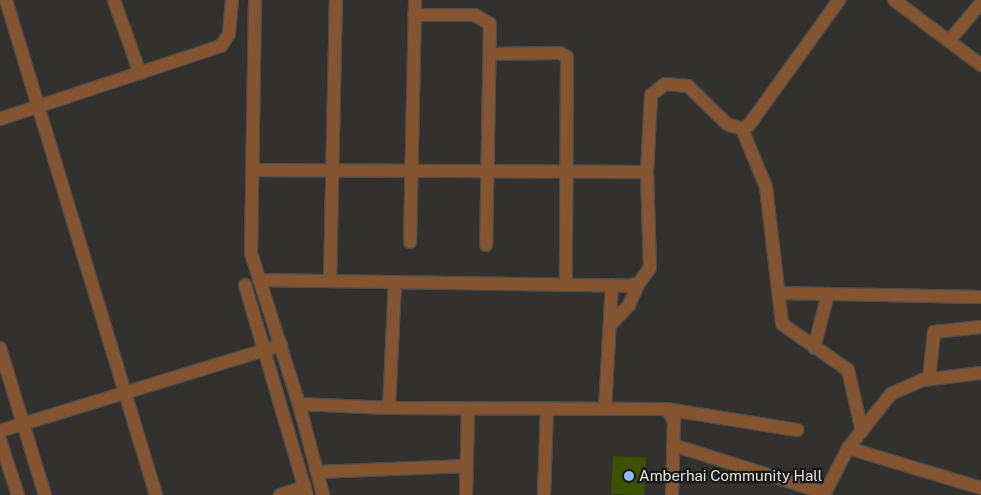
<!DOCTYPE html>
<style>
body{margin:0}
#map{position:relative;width:981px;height:495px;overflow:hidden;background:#32312d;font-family:"Public Sans",sans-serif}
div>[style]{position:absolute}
.building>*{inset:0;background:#3d5004;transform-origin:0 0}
.roads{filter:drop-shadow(1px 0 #4e4d4a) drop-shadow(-1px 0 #4e4d4a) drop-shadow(0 1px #4e4d4a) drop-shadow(0 -1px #4e4d4a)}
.minor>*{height:12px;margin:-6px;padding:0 6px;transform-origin:6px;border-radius:6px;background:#855532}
.dots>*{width:14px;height:14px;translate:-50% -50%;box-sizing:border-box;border:2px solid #191917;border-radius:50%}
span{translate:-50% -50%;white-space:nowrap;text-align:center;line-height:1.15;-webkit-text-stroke:4.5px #191917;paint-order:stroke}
.poi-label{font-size:15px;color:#e3e2e0}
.left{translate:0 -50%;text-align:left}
</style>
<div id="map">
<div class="building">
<i style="left:613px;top:456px;width:33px;height:38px;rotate:3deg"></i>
</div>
<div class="roads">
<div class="minor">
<i style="left:6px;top:0;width:517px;rotate:73.14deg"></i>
<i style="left:114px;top:0;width:78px;rotate:70.6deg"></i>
<i style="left:255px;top:0;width:253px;rotate:90.9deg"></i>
<i style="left:251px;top:253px;width:158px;rotate:72.4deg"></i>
<i style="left:299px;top:404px;width:94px;rotate:75.2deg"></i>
<i style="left:894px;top:0;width:109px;rotate:36.8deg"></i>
<i style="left:414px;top:15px;width:61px"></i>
<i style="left:475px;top:15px;width:17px;rotate:31deg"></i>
<i style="left:490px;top:24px;width:221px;rotate:91deg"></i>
<i style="left:949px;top:41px;width:50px;rotate:-49.9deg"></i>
<i style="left:490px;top:54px;width:70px;rotate:-0.8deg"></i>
<i style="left:560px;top:53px;width:8px;rotate:30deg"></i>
<i style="left:567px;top:57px;width:228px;rotate:90.3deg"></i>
<i style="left:0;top:119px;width:233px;rotate:-18.3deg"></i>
<i style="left:221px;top:46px;width:14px;rotate:-56deg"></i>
<i style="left:229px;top:34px;width:34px;rotate:-85deg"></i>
<i style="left:742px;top:129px;width:63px;rotate:67.5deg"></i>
<i style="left:766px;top:187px;width:138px;rotate:83.3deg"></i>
<i style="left:782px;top:324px;width:80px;rotate:34.9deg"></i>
<i style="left:848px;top:370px;width:63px;rotate:77.1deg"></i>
<i style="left:252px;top:170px;width:395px;rotate:0.3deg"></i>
<i style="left:410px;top:242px;width:242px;rotate:-88.8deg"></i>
<i style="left:259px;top:280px;width:369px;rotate:0.9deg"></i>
<i style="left:628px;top:286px;width:11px;rotate:-15deg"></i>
<i style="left:639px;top:283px;width:19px;rotate:-54deg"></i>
<i style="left:650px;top:268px;width:96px;rotate:-91.8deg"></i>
<i style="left:647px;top:172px;width:77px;rotate:-87deg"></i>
<i style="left:651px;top:95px;width:18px;rotate:-38deg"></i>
<i style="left:665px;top:84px;width:23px;rotate:5deg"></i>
<i style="left:688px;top:86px;width:54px;rotate:44.3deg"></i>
<i style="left:727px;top:124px;width:16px;rotate:18deg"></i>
<i style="left:742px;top:129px;width:8px;rotate:-30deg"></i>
<i style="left:749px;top:125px;width:154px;rotate:-54.2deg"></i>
<i style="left:330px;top:281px;width:281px;rotate:-88.8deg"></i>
<i style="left:245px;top:285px;width:219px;rotate:73.6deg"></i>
<i style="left:779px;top:293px;width:202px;rotate:1.1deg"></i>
<i style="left:610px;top:325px;width:28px;rotate:-46deg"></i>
<i style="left:629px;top:305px;width:24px;rotate:-66deg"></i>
<i style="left:0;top:348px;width:154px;rotate:73deg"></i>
<i style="left:814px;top:348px;width:56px;rotate:-75.5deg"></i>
<i style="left:929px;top:379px;width:47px;rotate:-83.9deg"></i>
<i style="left:934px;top:332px;width:47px;rotate:-6.1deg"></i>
<i style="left:299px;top:404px;width:90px;rotate:2.5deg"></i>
<i style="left:389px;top:408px;width:277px;rotate:0.2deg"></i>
<i style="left:666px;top:409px;width:133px;rotate:9.1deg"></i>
<i style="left:389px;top:408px;width:126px;rotate:-87.3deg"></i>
<i style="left:605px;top:409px;width:124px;rotate:-86.8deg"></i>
<i style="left:666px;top:409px;width:14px;rotate:54deg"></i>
<i style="left:674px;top:420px;width:75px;rotate:91.5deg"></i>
<i style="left:0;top:431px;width:294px;rotate:-17deg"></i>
<i style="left:0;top:440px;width:58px;rotate:71.9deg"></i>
<i style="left:673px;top:445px;width:159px;rotate:17.5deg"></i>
<i style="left:848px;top:448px;width:139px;rotate:16.7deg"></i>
<i style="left:317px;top:472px;width:150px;rotate:-2.3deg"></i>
<i style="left:280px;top:495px;width:26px;rotate:-18deg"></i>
<i style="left:466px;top:495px;width:86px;rotate:-88.7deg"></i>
<i style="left:544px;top:495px;width:86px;rotate:-88deg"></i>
<i style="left:824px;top:495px;width:53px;rotate:-62.9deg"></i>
<i style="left:848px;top:448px;width:69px;rotate:-51.5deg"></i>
<i style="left:891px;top:394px;width:35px;rotate:-24deg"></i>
<i style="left:923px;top:380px;width:58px;rotate:-6.9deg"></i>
</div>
</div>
<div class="dots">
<i style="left:629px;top:476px;background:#90b8fd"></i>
</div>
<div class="poi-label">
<span class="left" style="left:639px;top:476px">Amberhai Community Hall</span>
</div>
</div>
